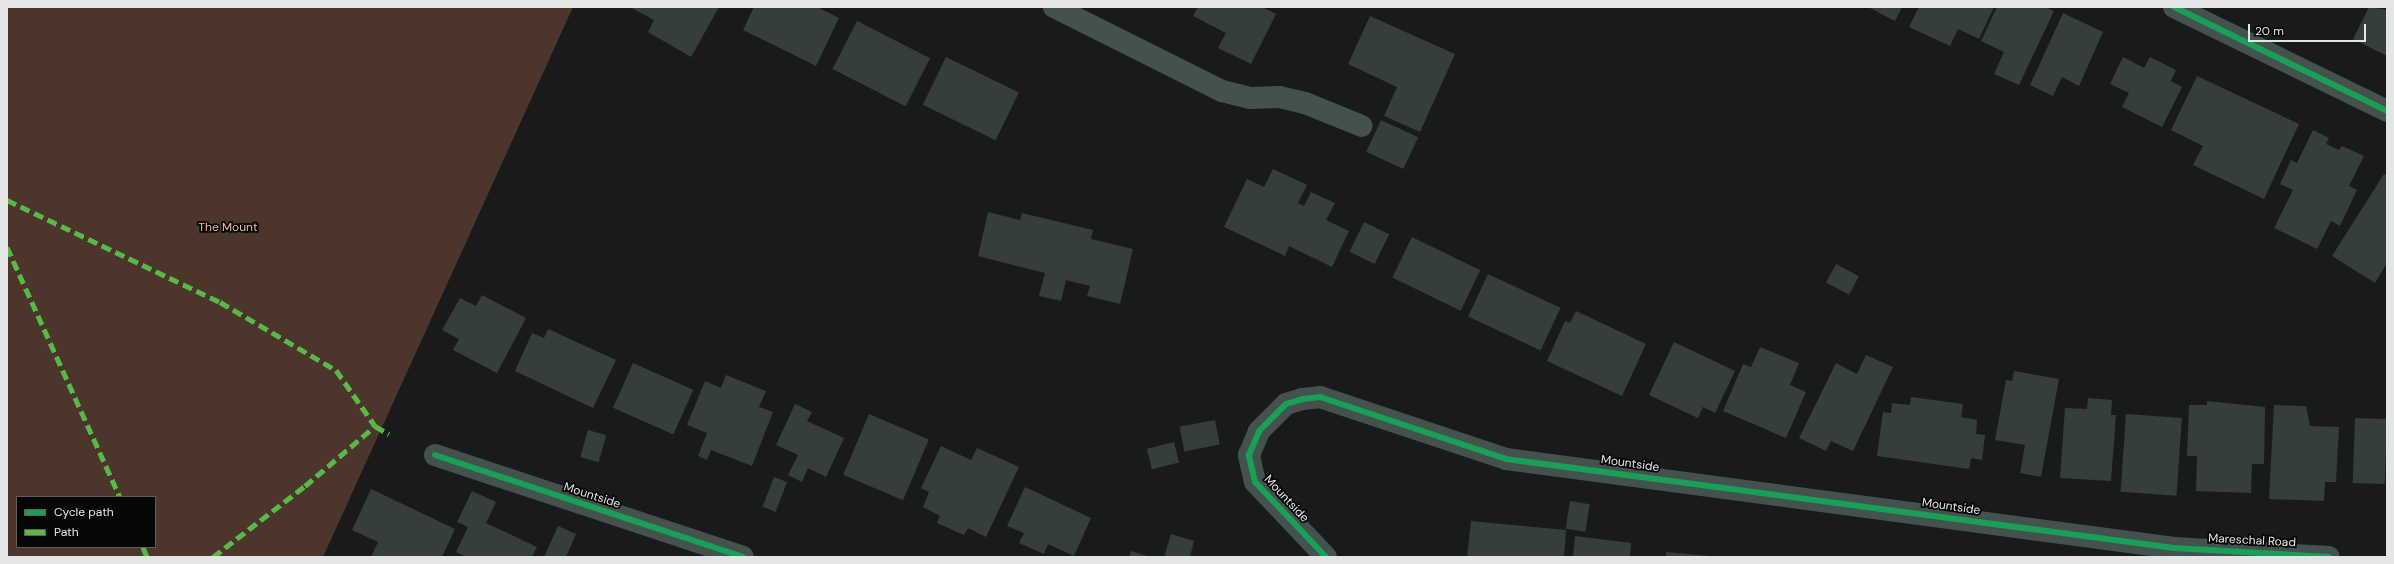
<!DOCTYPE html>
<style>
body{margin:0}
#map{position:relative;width:2394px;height:564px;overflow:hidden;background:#191b1a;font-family:"DM Sans",sans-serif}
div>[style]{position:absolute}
.green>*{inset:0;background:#4c352b}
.building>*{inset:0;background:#353e3b;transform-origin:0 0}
.minor>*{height:22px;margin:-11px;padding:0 11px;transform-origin:11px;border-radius:11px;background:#43524c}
.quiet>*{height:5px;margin-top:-2.5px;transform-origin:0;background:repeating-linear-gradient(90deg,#58b947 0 10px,transparent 0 15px)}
.cycleway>*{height:6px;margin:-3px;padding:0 3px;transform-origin:3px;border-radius:3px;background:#1a9f57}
span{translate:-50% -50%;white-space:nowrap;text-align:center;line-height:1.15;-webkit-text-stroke:3.5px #050706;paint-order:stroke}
.park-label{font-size:12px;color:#f7b9a2}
.street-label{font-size:12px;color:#e3e6e5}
.frame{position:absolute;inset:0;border:8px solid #e3e6e5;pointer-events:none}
.legend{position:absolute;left:16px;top:496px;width:140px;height:52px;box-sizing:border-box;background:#050706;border:1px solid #5e605f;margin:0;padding:5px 7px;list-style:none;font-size:12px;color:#e3e6e5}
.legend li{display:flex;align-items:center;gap:8px;height:20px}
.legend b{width:20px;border:1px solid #5e605f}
.scale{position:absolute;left:2248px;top:24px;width:118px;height:18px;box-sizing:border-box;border:2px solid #e3e6e5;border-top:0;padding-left:5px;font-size:12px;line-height:14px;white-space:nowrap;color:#e3e6e5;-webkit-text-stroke:3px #050706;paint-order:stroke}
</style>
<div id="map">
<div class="green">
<i style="clip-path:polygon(evenodd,7px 7px,573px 7px,323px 557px,7px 557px,7px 7px,17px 497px,155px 497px,155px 547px,17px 547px,17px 497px)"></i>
</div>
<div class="building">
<i style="clip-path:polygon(630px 7px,719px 7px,691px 57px,648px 32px,654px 20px)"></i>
<i style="clip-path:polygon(754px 7px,817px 7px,839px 18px,816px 66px,743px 30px)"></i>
<i style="clip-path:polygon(1198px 7px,1262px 7px,1276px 14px,1251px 64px,1218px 48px,1226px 33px,1193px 16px)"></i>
<i style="clip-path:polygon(1868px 7px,1902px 7px,1895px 21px)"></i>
<i style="clip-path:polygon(1919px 7px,1994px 7px,1979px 39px,1958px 29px,1950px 46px,1909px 27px)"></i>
<i style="clip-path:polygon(1997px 7px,2045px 7px,2054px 11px,2019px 85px,1994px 74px,2004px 52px,1981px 41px)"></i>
<i style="clip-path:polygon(2369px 7px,2387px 10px,2387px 56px,2353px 39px)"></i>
<i style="clip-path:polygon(2063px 13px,2103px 32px,2079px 86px,2062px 77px,2053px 96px,2030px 85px)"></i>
<i style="clip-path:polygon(1370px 16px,1455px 54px,1420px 132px,1384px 116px,1397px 87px,1348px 64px)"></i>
<i style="left:857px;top:21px;width:82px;height:54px;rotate:27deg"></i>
<i style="left:946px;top:57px;width:81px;height:53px;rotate:26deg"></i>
<i style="clip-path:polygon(2123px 57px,2144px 68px,2150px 57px,2176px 70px,2171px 81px,2182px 87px,2162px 127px,2122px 107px,2129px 93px,2110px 84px)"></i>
<i style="clip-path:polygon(2197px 76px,2299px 124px,2264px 199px,2193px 165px,2203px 146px,2171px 130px)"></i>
<i style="left:1381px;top:120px;width:41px;height:35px;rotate:25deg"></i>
<i style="clip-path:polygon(2313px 130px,2329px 138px,2326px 144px,2339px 150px,2342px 146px,2364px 156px,2349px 186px,2357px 190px,2340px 226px,2331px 221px,2317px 249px,2274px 228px,2293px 190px,2280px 184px,2291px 160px,2297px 163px)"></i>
<i style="clip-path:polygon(1273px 169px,1307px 185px,1298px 203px,1304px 206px,1311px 192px,1335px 203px,1326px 220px,1349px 231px,1332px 267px,1289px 246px,1285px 256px,1224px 227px,1247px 179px,1264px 187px)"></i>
<i style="clip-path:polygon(2384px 174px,2387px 176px,2387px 263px,2375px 283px,2332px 256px)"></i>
<i style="clip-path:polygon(988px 212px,1020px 220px,1022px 213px,1093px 230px,1091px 239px,1133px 249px,1120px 304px,1087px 296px,1090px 286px,1066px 280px,1061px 301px,1039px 296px,1045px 273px,978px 256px)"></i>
<i style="left:1364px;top:222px;width:28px;height:33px;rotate:26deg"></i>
<i style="left:1412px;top:237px;width:76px;height:45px;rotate:26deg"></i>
<i style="left:1836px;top:264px;width:26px;height:21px;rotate:28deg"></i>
<i style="left:1488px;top:274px;width:80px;height:47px;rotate:25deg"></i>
<i style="clip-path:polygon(482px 295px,526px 318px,497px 373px,453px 350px,459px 339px,442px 330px,460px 298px,476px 306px)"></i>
<i style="clip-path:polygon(1576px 311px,1646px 344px,1622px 396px,1547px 361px,1565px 321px,1570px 323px)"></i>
<i style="clip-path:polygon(548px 329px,616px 360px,593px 408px,515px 371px,532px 333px,544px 338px)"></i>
<i style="clip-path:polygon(1674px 342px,1735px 371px,1715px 413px,1703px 407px,1698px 418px,1649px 395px)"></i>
<i style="clip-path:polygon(1760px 347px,1799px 363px,1790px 385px,1806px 392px,1786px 438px,1723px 411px,1743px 364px,1751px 367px)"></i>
<i style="clip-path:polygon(1866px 355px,1893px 367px,1853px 451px,1831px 441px,1826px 451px,1799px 438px,1836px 363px,1857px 374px)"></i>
<i style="left:633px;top:363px;width:66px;height:49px;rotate:24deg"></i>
<i style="clip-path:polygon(2014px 371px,2059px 379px,2041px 477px,2020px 473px,2025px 445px,1995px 440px,2006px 380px,2012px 381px)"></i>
<i style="clip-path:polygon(726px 375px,766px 391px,759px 407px,773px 412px,752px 466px,711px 450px,707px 460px,698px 456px,707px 433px,687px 425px,705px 381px,721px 388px)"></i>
<i style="clip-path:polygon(1911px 397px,1963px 404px,1961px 417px,1977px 420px,1976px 434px,1985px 435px,1982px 460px,1971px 458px,1969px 469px,1877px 456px,1883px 412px,1891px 413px,1892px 403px,1910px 405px)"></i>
<i style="clip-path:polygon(2088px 398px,2112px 400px,2111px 415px,2116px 415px,2111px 481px,2060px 478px,2065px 408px,2087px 409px)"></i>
<i style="clip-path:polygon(2207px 401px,2265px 407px,2264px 464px,2252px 464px,2251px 493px,2196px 491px,2197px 456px,2187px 456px,2189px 405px,2207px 405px)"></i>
<i style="clip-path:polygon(795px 404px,812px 412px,807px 421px,844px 438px,826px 477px,808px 468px,802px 482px,788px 475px,798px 455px,776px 445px)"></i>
<i style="clip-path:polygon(2274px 405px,2306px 406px,2310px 426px,2339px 427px,2336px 482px,2325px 482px,2324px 501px,2269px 499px)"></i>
<i style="left:869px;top:414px;width:65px;height:66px;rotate:23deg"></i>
<i style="left:2126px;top:414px;width:56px;height:78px;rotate:4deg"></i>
<i style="left:2355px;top:418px;width:32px;height:65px;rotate:2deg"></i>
<i style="left:1215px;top:420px;width:25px;height:36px;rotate:79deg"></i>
<i style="left:588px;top:430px;width:19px;height:28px;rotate:16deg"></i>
<i style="left:1174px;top:442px;width:21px;height:28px;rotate:76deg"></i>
<i style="clip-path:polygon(941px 446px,971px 460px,977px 448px,1019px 467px,986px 537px,968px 528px,964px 535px,937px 523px,940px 516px,923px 507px,929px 492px,921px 488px)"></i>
<i style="left:774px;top:477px;width:14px;height:32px;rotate:21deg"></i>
<i style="clip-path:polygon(1025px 487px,1091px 518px,1074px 556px,1048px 544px,1044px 554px,1019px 543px,1024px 533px,1007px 526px)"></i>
<i style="clip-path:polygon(371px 489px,455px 529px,442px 557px,371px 557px,378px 542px,352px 530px)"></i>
<i style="clip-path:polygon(472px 491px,496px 502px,486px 523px,537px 547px,532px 557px,466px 557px,456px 552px,468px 527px,457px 522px)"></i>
<i style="left:1570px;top:501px;width:20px;height:28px;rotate:9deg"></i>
<i style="clip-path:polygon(1471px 521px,1566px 530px,1564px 557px,1467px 557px)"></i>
<i style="clip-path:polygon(558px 526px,576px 534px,566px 557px,544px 557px)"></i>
<i style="clip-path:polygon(1171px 534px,1194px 541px,1190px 557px,1164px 557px)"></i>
<i style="clip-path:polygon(1575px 536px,1631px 543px,1630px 557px,1573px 557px)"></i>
<i style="clip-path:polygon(1131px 551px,1151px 557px,1129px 557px)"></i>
<i style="clip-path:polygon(1666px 552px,1710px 556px,1710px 557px,1666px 557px)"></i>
</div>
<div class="minor">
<i style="left:1054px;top:7px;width:188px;rotate:26.6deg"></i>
<i style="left:1222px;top:91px;width:29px;rotate:14deg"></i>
<i style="left:1250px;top:98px;width:29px;rotate:-2deg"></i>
<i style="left:1279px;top:97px;width:27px;rotate:13deg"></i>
<i style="left:1305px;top:103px;width:61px;rotate:22deg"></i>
<i style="left:2174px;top:7px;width:237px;rotate:26deg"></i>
<i style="left:435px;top:455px;width:324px;rotate:18.3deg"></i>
<i style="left:1326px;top:557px;width:103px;rotate:-133.4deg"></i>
<i style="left:1255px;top:482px;width:28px;rotate:-103deg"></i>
<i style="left:1249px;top:455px;width:26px;rotate:-67deg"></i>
<i style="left:1259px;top:431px;width:38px;rotate:-45deg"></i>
<i style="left:1286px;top:404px;width:17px;rotate:-17deg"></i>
<i style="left:1302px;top:399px;width:18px;rotate:-6deg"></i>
<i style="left:1320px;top:397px;width:196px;rotate:18.4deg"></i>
<i style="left:1506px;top:459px;width:674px;rotate:7.59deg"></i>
<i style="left:2174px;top:548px;width:155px;rotate:3.3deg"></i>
</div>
<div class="quiet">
<i style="left:7px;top:200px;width:236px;rotate:25.6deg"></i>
<i style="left:220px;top:302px;width:134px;rotate:30.4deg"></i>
<i style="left:336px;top:370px;width:68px;rotate:55.1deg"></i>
<i style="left:375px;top:426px;width:16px;rotate:30deg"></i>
<i style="left:7px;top:247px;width:274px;rotate:65.7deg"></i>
<i style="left:143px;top:547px;width:11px;rotate:68deg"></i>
<i style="left:213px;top:557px;width:116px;rotate:-37.7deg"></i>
<i style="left:305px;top:486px;width:92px;rotate:-40.6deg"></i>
</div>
<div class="cycleway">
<i style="left:2174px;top:7px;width:237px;rotate:26deg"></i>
<i style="left:435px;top:455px;width:324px;rotate:18.3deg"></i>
<i style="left:1326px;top:557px;width:103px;rotate:-133.4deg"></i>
<i style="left:1255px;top:482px;width:28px;rotate:-103deg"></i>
<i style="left:1249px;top:455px;width:26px;rotate:-67deg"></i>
<i style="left:1259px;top:431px;width:38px;rotate:-45deg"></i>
<i style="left:1286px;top:404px;width:17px;rotate:-17deg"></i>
<i style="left:1302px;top:399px;width:18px;rotate:-6deg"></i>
<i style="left:1320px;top:397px;width:196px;rotate:18.4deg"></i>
<i style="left:1506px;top:459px;width:674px;rotate:7.59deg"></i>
<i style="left:2174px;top:548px;width:155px;rotate:3.3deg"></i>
</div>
<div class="park-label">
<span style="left:228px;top:228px">The Mount</span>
</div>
<div class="street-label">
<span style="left:1630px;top:464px;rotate:8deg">Mountside</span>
<span style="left:592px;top:496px;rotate:18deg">Mountside</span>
<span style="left:1286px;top:499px;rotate:47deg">Mountside</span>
<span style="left:1951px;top:507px;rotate:8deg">Mountside</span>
<span style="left:2252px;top:541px;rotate:3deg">Mareschal Road</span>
</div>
<div class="frame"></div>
<ul class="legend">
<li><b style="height:5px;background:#1a9f57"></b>Cycle path</li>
<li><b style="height:5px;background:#58b947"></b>Path</li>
</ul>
<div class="scale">20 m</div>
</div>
